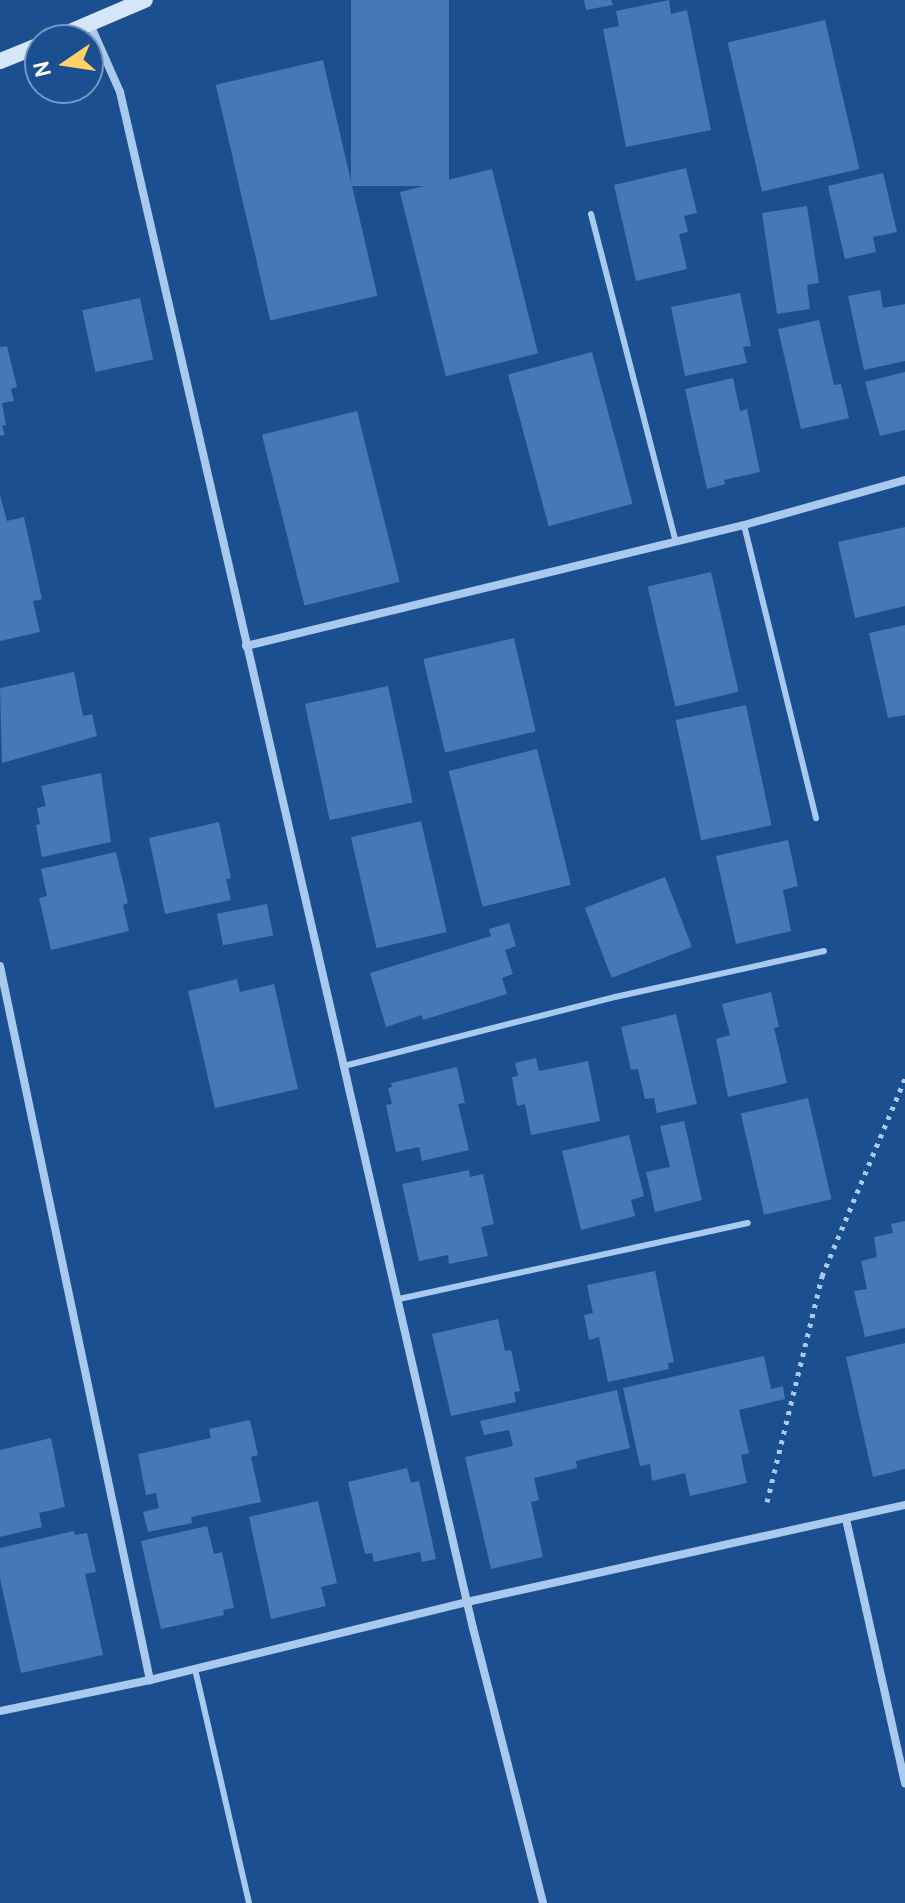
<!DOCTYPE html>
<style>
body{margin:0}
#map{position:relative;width:905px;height:1903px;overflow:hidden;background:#1b4f8f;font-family:Cabin,sans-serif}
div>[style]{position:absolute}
.building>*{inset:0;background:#4478b7;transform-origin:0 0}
.path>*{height:5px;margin-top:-2.5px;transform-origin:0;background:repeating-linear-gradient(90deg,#a9c9ee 0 4px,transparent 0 10px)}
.lane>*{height:6px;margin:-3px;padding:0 3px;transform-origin:3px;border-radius:3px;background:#a9c9ee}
.street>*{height:8px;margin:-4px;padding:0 4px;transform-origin:4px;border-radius:4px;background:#a9c9ee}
.secondary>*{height:16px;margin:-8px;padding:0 8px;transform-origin:8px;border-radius:8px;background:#d6e6fa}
span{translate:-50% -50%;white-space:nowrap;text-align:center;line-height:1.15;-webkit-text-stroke:8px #1b4f8f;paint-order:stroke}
.north{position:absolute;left:24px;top:24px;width:80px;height:80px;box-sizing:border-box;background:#1b4f8f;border:2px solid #7695bc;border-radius:50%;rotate:257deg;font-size:22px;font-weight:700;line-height:32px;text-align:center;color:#fff}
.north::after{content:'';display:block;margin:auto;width:28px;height:36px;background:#ffd166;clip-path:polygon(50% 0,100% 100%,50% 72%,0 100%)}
</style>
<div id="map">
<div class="building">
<i style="left:351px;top:0;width:98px;height:186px"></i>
<i style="clip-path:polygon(584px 0,611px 0,613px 5px,586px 10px)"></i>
<i style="clip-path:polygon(669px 0,671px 14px,687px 10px,711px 130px,626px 147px,603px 29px,619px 26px,616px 11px)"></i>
<i style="left:825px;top:20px;width:153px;height:100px;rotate:77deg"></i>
<i style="left:323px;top:60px;width:242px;height:110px;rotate:77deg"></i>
<i style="clip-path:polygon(686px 168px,697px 213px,684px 216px,688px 232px,679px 234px,687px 269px,636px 281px,614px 185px)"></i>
<i style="left:492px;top:169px;width:190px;height:95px;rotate:76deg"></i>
<i style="clip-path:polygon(883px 173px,897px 232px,873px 237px,876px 252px,845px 259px,828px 186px)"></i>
<i style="clip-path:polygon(807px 206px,819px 283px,807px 285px,810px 309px,777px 314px,762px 213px)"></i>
<i style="clip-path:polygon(880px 290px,883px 308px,905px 304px,905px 361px,864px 370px,848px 296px)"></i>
<i style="clip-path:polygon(740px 293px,751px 346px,743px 347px,747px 363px,685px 376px,671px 307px)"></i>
<i style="left:140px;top:298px;width:63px;height:59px;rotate:78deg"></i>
<i style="clip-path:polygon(819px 320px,834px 385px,841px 384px,849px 418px,801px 429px,778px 329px)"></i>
<i style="clip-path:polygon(7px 346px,17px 387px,11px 389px,14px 401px,2px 403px,6px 425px,2px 426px,5px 435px,0 436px,0 347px)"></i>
<i style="left:592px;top:352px;width:157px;height:87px;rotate:75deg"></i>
<i style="clip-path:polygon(905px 372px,905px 430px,880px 436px,865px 382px)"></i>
<i style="clip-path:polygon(733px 378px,740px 411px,747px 409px,760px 472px,724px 480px,725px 484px,707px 489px,685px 389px)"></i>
<i style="left:357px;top:411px;width:176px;height:98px;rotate:76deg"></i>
<i style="clip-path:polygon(0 495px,7px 521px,24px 517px,42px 599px,33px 601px,40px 632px,0 641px)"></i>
<i style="clip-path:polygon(905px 527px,905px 606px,855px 618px,838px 542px)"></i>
<i style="left:711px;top:572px;width:123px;height:65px;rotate:77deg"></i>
<i style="clip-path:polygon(905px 625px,905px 715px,888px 718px,869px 633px)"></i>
<i style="left:514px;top:638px;width:96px;height:93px;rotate:77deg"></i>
<i style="clip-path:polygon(74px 672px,83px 716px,92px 714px,97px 736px,2px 763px,0 688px)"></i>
<i style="left:388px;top:686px;width:119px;height:85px;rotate:78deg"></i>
<i style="left:746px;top:705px;width:123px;height:72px;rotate:78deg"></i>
<i style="left:537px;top:749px;width:140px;height:91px;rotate:76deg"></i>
<i style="clip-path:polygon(101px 773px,111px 842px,42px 857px,36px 825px,40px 824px,37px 808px,46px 806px,41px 786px)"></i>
<i style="left:421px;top:821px;width:114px;height:72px;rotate:77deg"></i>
<i style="clip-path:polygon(219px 822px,231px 878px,226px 879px,231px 900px,165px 914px,149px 838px)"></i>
<i style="clip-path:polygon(788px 840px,798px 886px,783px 890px,791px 931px,736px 944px,716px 856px)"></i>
<i style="clip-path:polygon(116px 852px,128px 903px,123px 905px,129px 931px,51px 950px,39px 898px,47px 896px,41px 869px)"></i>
<i style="left:665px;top:877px;width:75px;height:86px;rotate:69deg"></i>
<i style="left:267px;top:904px;width:32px;height:51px;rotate:79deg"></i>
<i style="clip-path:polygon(509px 923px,516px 946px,505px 950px,513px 974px,502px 978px,507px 994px,423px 1020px,422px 1015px,386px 1027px,370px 973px,491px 936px,489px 929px)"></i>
<i style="clip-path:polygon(237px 979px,240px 992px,274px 984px,298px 1089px,215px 1108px,188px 991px)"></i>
<i style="clip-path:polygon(771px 992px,779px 1027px,774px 1028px,787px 1083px,728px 1097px,716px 1039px,730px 1035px,722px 1004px)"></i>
<i style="clip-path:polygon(676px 1014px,697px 1104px,657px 1113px,654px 1098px,645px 1099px,638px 1069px,631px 1070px,621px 1027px)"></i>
<i style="clip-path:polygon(536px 1058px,539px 1071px,588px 1061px,600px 1121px,531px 1135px,525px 1104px,517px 1106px,512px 1077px,518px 1076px,515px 1063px)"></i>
<i style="clip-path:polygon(457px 1067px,465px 1103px,458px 1104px,469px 1150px,422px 1161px,419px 1147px,396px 1152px,386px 1105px,392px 1104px,388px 1088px,392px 1087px,391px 1083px)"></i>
<i style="left:808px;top:1098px;width:104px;height:69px;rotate:77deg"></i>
<i style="clip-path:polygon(684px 1121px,702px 1200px,655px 1212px,646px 1172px,670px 1167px,660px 1126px)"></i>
<i style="clip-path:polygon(629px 1135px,644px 1196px,631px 1200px,635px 1216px,581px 1230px,562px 1151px)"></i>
<i style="clip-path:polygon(469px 1170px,470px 1177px,483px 1174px,494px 1224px,481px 1227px,488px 1256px,449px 1264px,448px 1255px,419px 1261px,402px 1184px)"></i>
<i style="clip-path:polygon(905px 1221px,905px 1328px,865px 1337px,854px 1291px,867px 1289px,861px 1261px,877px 1257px,874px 1237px,893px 1233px,891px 1224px)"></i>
<i style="clip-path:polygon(655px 1271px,674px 1362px,668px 1363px,669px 1369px,608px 1382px,599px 1337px,589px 1340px,584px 1315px,593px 1313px,587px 1285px)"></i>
<i style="clip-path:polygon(498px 1319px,505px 1351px,511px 1350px,520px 1391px,514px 1392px,516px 1402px,451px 1416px,432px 1334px)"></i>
<i style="clip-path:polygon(905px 1343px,905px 1469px,873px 1477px,846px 1357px)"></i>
<i style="clip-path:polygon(764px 1356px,771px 1389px,783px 1386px,785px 1399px,739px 1410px,749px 1453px,741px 1455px,747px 1483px,690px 1496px,685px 1473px,652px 1481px,650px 1464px,640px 1466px,623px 1388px)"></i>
<i style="clip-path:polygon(617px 1390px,630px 1448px,576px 1461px,577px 1468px,534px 1478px,539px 1500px,531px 1502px,543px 1557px,491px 1569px,465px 1457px,513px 1446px,509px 1430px,484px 1435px,480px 1421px)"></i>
<i style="clip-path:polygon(250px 1420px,258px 1455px,251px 1457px,261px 1502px,191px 1517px,192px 1523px,148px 1532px,143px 1512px,159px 1508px,156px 1493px,146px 1495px,138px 1454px,211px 1438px,209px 1429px)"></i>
<i style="clip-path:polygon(51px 1438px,65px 1507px,39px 1513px,42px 1527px,0 1537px,0 1450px)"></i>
<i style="clip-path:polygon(407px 1468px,411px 1483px,419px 1481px,436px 1559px,422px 1562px,420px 1552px,374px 1562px,372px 1553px,365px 1554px,348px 1482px)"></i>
<i style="clip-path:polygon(318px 1501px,337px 1583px,321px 1587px,326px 1606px,271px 1619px,249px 1517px)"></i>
<i style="clip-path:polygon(207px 1526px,214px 1554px,222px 1552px,234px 1608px,223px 1610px,224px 1615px,161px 1629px,141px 1541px)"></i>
<i style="clip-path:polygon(74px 1531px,75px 1535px,87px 1533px,96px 1572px,85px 1574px,103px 1655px,21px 1673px,0 1579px,0 1548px)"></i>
</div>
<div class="path">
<i style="left:767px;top:1502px;width:233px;rotate:-76.3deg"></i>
<i style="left:822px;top:1276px;width:214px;rotate:-67.2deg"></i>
</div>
<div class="lane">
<i style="left:591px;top:214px;width:339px;rotate:75.5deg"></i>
<i style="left:744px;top:525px;width:302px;rotate:76.2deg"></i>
<i style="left:344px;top:1066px;width:280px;rotate:-14.3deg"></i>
<i style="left:615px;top:997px;width:214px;rotate:-12.4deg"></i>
<i style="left:399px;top:1299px;width:357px;rotate:-12.3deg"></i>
<i style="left:195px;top:1669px;width:240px;rotate:77deg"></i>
</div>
<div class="street">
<i style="left:90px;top:24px;width:74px;rotate:66.2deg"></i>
<i style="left:120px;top:92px;width:1576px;rotate:77.06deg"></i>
<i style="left:473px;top:1628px;width:284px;rotate:75.7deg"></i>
<i style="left:246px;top:646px;width:512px;rotate:-13.66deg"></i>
<i style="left:744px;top:525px;width:167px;rotate:-15.6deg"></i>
<i style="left:0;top:966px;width:730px;rotate:78.14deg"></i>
<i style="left:846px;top:1519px;width:271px;rotate:77.4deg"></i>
<i style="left:0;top:1711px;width:153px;rotate:-11.7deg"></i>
<i style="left:150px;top:1680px;width:326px;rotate:-13.8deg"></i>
<i style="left:467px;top:1602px;width:449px;rotate:-12.5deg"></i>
</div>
<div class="secondary">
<i style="left:51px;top:40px;width:102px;rotate:-23.1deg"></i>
<i style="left:0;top:61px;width:43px;rotate:-21.8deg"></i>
</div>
<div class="north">N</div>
</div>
